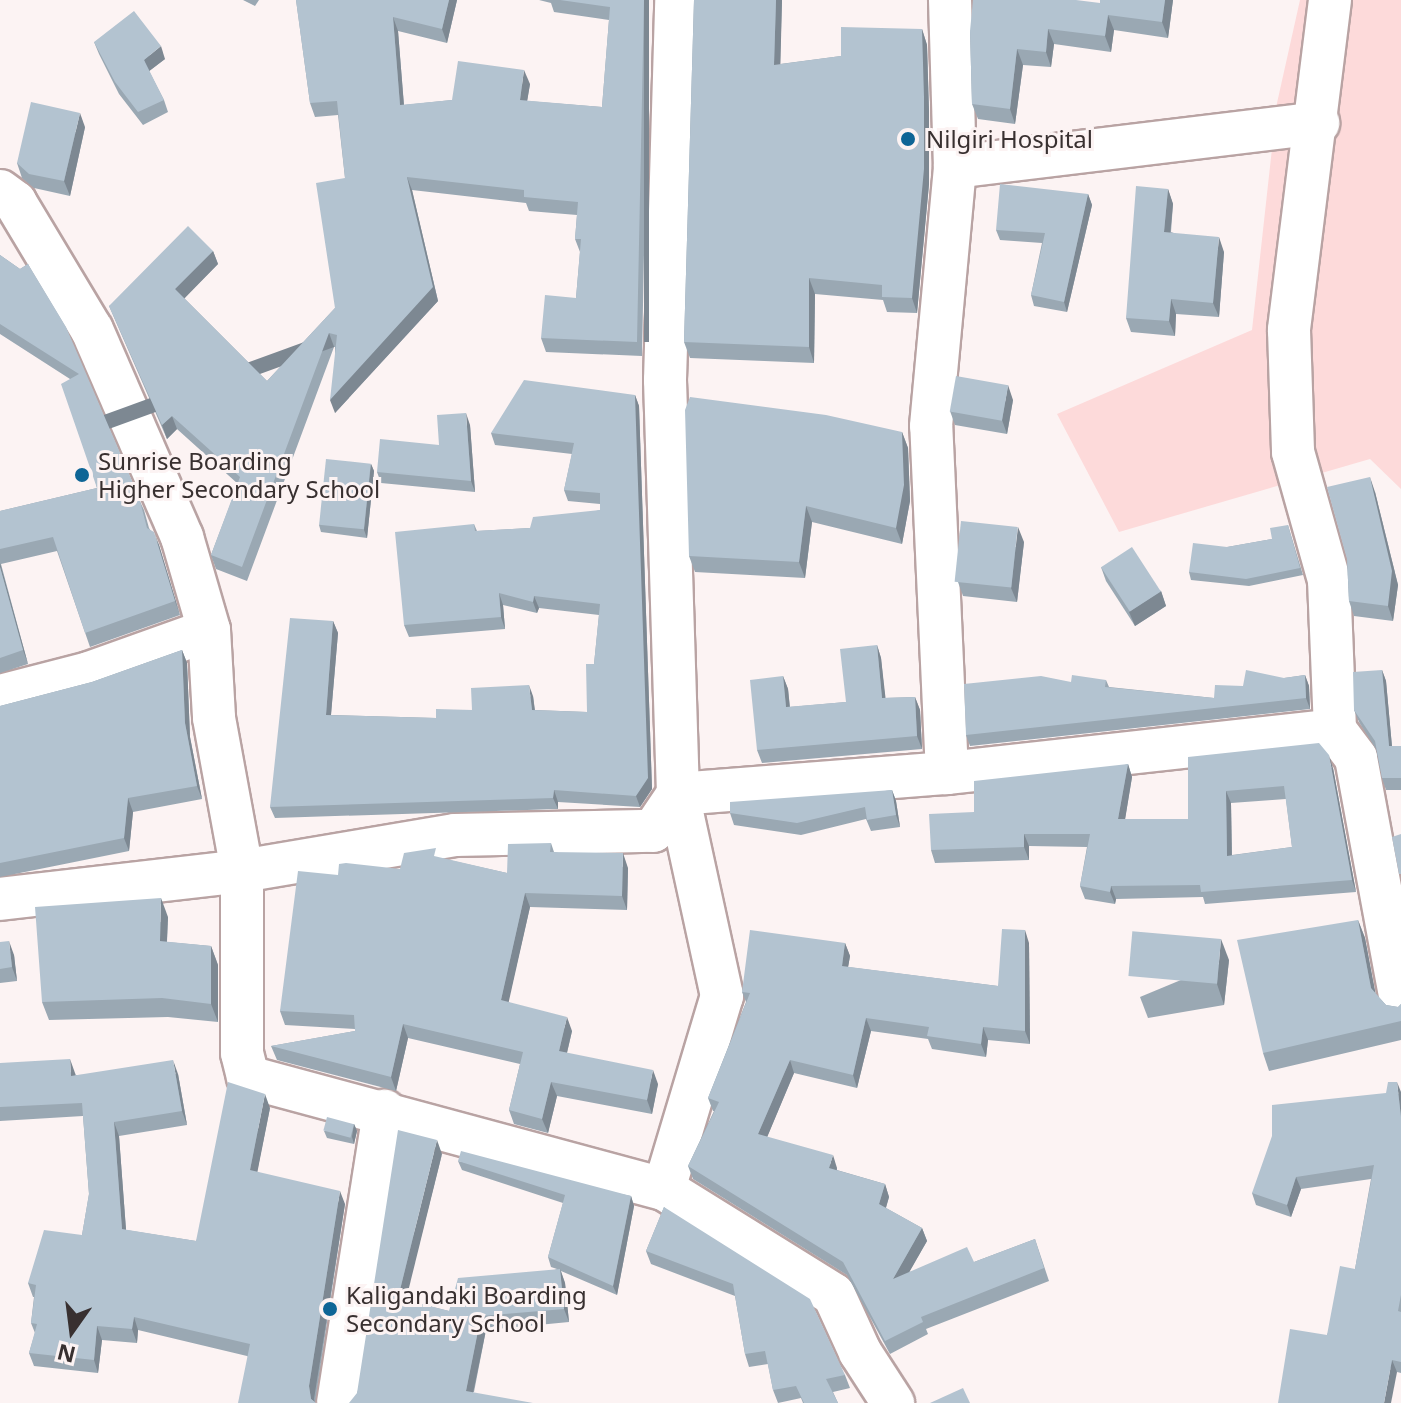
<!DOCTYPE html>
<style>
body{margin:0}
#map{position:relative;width:1401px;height:1403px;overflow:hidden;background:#fcf3f3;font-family:"Noto Sans",sans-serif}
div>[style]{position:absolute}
.green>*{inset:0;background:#fddada}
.roads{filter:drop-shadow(2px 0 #b9a3a3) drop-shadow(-2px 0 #b9a3a3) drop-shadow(0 2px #b9a3a3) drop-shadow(0 -2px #b9a3a3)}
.minor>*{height:42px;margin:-21px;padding:0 21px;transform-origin:21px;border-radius:21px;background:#fff}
.wall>*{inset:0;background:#9aa8b3}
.shaded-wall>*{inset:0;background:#7d8892;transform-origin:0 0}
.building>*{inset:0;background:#b3c3d0;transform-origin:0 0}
.dots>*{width:22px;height:22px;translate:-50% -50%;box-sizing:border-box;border:4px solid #fcf3f3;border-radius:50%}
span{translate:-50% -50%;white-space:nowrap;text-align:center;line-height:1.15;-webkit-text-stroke:6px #fcf3f3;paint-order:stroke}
.poi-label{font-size:24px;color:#383030}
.left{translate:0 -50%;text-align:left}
.north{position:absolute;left:32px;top:1291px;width:80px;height:80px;-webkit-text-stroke:6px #fcf3f3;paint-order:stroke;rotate:194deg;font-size:22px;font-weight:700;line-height:32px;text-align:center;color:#383030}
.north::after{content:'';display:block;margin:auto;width:28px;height:36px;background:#383030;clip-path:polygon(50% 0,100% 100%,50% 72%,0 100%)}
</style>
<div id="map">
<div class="green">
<i style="clip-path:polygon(1300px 0,1401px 0,1401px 489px,1370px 459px,1119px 532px,1057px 414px,1252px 330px,1277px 103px)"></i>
</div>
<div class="roads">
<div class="minor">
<i style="left:950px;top:0;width:167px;rotate:88.3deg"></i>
<i style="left:955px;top:167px;width:366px;rotate:-6.9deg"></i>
<i style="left:1330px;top:0;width:333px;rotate:97.1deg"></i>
<i style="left:1289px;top:330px;width:122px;rotate:88.1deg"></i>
<i style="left:1293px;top:452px;width:133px;rotate:74.3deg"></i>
<i style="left:1329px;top:580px;width:150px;rotate:87.7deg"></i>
<i style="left:1335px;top:730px;width:35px;rotate:53deg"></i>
<i style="left:1356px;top:758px;width:247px;rotate:79.5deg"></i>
<i style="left:0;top:191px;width:19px;rotate:36deg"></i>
<i style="left:15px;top:202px;width:149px;rotate:59deg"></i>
<i style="left:92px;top:330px;width:226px;rotate:66.5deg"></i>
<i style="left:182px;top:537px;width:97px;rotate:73.8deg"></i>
<i style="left:209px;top:630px;width:88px;rotate:86.7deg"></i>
<i style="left:214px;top:718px;width:156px;rotate:79.6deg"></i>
<i style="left:242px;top:871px;width:182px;rotate:90deg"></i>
<i style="left:242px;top:1053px;width:25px;rotate:76deg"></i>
<i style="left:248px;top:1077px;width:431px;rotate:15.1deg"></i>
<i style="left:664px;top:1189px;width:200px;rotate:31.9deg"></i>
<i style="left:834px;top:1295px;width:63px;rotate:65.5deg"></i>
<i style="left:860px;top:1352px;width:61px;rotate:57.1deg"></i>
<i style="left:0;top:696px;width:92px;rotate:-14.5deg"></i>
<i style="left:89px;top:673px;width:127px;rotate:-19.7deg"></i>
<i style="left:947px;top:773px;width:347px;rotate:-92.6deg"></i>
<i style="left:931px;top:426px;width:260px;rotate:-84.7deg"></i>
<i style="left:0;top:899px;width:244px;rotate:-6.6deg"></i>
<i style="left:242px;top:871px;width:216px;rotate:-9.6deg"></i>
<i style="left:455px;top:835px;width:198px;rotate:-1.2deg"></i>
<i style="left:653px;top:831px;width:45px;rotate:-56deg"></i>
<i style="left:678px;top:794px;width:270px;rotate:-4.5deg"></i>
<i style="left:947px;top:773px;width:390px;rotate:-6.3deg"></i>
<i style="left:664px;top:1189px;width:202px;rotate:-73.3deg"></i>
<i style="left:722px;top:996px;width:207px;rotate:-102.3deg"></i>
<i style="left:678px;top:794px;width:414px;rotate:-91.8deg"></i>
<i style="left:665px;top:380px;width:380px;rotate:-88.3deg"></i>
<i style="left:338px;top:1403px;width:296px;rotate:-81deg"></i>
</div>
</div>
<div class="wall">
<i style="clip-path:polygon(243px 0,259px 0,255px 6px)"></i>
<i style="clip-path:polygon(296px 0,457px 0,447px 43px,398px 31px,404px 105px,452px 100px,530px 84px,527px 101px,602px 107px,609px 20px,554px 12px,551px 3px,539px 0,649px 0,642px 356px,546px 352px,541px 338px,576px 298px,580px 252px,575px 239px,577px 215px,529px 211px,526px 203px,412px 190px,438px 301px,335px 413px,335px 347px,334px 347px,247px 581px,216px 569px,211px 555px,238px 484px,177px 429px,167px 439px,109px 306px,213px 251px,218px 264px,184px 298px,267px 381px,335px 308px,345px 178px,338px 115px,315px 117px,310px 103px)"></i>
<i style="clip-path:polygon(694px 0,782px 0,780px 64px,841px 56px,922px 29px,927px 45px,929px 112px,929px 184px,917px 313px,887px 312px,883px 300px,815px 294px,814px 363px,690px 358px,684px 342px)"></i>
<i style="clip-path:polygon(1173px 0,1168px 38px,1114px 30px,1111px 52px,1054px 44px,1051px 67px,1023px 65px,1015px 124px,978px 119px,972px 104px,970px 31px,1100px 3px)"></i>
<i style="clip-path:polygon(94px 42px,165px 59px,149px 71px,164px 100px,168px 112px,143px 125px,119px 94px,99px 54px)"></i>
<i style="clip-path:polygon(85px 127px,70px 196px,34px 188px,22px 178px,17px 163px)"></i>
<i style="clip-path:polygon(1168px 189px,1173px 204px,1171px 232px,1224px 252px,1219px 317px,1176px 314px,1175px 336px,1131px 332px,1126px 318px)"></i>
<i style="clip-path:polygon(1088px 194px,1092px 205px,1067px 312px,1034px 306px,1031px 295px,1042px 243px,1000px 240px,996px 230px)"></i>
<i style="clip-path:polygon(0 255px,20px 269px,28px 264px,144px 510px,149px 528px,159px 545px,180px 615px,90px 647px,57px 551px,1px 564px,28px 664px,0 673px,0 511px,97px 488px,70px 379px,0 334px)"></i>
<i style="clip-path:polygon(635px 395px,639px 406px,652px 789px,640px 807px,558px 802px,558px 809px,275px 818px,270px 807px,333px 621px,338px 633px,331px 715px,436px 718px,533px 696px,535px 710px,587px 712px,594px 664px,599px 615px,539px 608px,537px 613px,503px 605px,505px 629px,409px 637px,404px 625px,474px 524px,477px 531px,530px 528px,600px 510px,600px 504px,568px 501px,564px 490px,572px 454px,495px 445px,491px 433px)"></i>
<i style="clip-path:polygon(1013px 400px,1007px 434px,955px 425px,950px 411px)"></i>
<i style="clip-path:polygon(470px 425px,475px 492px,381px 483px,377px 472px,439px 445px)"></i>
<i style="clip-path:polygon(902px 432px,908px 448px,910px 501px,902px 544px,812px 522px,805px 578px,695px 572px,689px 556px)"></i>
<i style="clip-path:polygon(371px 464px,374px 471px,367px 538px,321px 532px,319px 525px)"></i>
<i style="clip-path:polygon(1375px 492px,1398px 585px,1393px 621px,1354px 616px,1349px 601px,1347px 559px)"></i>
<i style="clip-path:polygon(1288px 525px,1303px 575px,1249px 586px,1191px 580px,1189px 572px,1227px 547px,1272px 539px)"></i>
<i style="clip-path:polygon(1024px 542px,1017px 602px,963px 596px,958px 582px)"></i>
<i style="clip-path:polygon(1101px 567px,1161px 591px,1166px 606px,1135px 626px,1106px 581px)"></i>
<i style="clip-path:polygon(877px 645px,881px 658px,885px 698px,915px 697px,920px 710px,922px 749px,762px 763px,757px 750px,783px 676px,788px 689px,790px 707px,846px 702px)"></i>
<i style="clip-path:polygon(182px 650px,187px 663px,190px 737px,202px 799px,133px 812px,129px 851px,0 877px,0 706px,92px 682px)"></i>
<i style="clip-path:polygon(1382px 670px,1386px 681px,1392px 746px,1401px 746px,1401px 790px,1386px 790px,1382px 778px,1376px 749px,1359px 722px,1354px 710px)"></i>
<i style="clip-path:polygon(1305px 675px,1309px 686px,1310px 709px,970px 746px,966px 735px,1071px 682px,1106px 680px,1109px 687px,1214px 698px,1243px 686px,1284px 678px)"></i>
<i style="clip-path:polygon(evenodd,1188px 757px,1333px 768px,1356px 892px,1205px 904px,1203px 897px,1116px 899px,1115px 904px,1085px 899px,1080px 886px,1087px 847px,1029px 846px,1029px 860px,935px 863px,931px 850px,974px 812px,1128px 764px,1132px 777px,1125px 819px,1188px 819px,1188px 757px,1286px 799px,1292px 847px,1232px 855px,1231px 803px,1286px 799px)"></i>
<i style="clip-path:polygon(892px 790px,896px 801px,900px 827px,871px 831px,866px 819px,801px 835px,734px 825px,730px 813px)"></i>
<i style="clip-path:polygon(551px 843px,554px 852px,628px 868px,627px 910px,530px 907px,508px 1002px,572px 1031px,567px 1053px,658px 1084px,652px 1114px,557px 1096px,548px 1133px,514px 1124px,509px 1110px,520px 1064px,408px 1038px,396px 1091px,277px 1060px,271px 1046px,355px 1031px,355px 1029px,285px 1025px,280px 1011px,338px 875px,400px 869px,440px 858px,507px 873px)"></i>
<i style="clip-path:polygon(168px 917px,167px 942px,211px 946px,218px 965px,218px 1022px,168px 1017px,49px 1020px,42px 1002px)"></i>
<i style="clip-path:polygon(1358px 920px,1365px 938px,1375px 993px,1386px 1005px,1398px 1007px,1401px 1004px,1401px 1040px,1269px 1071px,1263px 1053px)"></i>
<i style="clip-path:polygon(0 942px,14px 955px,17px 981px,0 983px)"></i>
<i style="clip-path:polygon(845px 943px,850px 956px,848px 967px,998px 986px,1029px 943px,1030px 1044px,988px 1040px,986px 1057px,932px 1049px,928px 1039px,871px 1031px,857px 1088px,794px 1073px,767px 1137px,837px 1168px,837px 1170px,885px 1184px,889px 1197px,886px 1208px,922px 1228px,927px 1241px,909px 1272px,974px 1262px,1035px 1239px,1049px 1281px,926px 1329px,928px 1334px,890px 1354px,847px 1275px,693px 1179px,688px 1166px,714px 1111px,713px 1111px,708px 1098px,746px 1002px,742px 992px)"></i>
<i style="clip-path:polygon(1229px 960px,1224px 1005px,1148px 1018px,1140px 997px)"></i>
<i style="clip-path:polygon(0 1063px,75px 1073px,76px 1075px,178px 1074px,187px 1125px,119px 1136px,126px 1230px,196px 1241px,270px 1108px,257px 1172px,345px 1204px,315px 1402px,247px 1356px,138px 1330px,137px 1343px,102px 1340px,98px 1373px,34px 1366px,29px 1353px,35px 1333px,31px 1323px,34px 1297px,33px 1297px,28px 1283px,82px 1235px,89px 1194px,83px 1116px,0 1121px)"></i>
<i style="clip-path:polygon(1401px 1092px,1401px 1373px,1397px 1372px,1327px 1335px,1355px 1269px,1371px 1179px,1301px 1189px,1291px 1217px,1256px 1205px,1252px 1193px)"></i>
<i style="clip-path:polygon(354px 1124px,357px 1131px,354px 1144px,327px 1138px,324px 1131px)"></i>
<i style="clip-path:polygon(442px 1154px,405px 1300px,449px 1311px,557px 1269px,551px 1267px,548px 1257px,563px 1203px,462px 1170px,458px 1161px,631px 1196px,634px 1206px,617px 1295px,561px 1271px,565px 1283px,569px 1322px,486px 1330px,474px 1392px,357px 1393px)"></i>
<i style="clip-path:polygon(664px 1207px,845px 1375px,850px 1388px,833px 1392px,838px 1403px,803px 1403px,801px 1398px,778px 1403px,773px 1390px,768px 1364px,749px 1367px,745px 1354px,735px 1296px,651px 1264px,646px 1251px)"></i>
</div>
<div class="shaded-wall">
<i style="clip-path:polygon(449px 0,457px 0,447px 43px,442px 29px)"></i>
<i style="left:644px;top:0;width:5px;height:342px"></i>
<i style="clip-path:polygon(776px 0,782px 0,780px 80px,774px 65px)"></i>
<i style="clip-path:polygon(1165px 0,1173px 0,1168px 38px,1162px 22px)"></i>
<i style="clip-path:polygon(1108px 15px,1114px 30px,1111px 52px,1105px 36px)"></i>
<i style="clip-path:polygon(393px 17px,398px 31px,405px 119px,400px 105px)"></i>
<i style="clip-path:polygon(922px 29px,927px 45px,929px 112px,929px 184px,917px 313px,912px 298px)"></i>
<i style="clip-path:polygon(1048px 29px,1054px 44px,1051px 67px,1046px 52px)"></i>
<i style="clip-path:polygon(161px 46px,165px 59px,148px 72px,144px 60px)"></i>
<i style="clip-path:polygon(1017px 49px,1023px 65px,1015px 124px,1010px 109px)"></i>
<i style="clip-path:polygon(524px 70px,530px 84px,525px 114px,520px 100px)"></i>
<i style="clip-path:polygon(80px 113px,85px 127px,70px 196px,64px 181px)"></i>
<i style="clip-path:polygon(407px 177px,412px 190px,438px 301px,335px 413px,330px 400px)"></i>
<i style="clip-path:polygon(1168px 189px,1173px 204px,1169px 246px,1164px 232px)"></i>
<i style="clip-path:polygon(1088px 194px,1092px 205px,1067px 312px,1064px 302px)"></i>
<i style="clip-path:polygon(1219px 237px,1224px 252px,1219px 317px,1213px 303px)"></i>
<i style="clip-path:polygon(213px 251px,218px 264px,180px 303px,175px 289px)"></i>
<i style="clip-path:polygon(809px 278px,815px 294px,814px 363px,809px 347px)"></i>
<i style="clip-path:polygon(1171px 299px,1176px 314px,1175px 336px,1169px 321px)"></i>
<i style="left:329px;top:333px;width:15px;height:250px;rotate:70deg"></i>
<i style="clip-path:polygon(1008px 385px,1013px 400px,1007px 434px,1002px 420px)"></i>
<i style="clip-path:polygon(635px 395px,639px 406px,652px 789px,640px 807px,636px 796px)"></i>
<i style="clip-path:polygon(466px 413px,470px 425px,475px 492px,471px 481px)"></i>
<i style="clip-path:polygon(172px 416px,177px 429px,167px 439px,162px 425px)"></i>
<i style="clip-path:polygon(902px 432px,908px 448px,910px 501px,902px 544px,896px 528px)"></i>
<i style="clip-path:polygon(371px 464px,374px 471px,367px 538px,364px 530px)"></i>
<i style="clip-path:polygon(1370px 477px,1375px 492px,1398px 585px,1393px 621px,1388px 606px)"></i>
<i style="clip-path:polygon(806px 506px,812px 522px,805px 578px,799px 562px)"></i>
<i style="clip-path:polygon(1018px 527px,1024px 542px,1017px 602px,1011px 588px)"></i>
<i style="clip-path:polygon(154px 532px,159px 545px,180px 615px,175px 601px)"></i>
<i style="clip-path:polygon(0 563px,28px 664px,23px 650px,0 567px)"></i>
<i style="clip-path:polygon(1161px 591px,1166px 606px,1135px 626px,1129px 612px)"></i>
<i style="clip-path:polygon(499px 593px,503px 605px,505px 629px,501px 617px)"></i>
<i style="clip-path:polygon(534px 596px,539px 608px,537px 613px,533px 602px)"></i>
<i style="clip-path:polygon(333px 621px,338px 633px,330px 726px,326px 715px)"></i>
<i style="clip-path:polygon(877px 645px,881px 658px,887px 711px,882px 698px)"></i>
<i style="clip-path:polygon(182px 650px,187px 663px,190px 737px,202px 799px,197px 786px,185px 723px)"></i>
<i style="clip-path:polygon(1382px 670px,1386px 681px,1393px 758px,1389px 746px)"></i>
<i style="clip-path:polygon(1305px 675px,1309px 686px,1310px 709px,1306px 698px)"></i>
<i style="clip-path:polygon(783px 676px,788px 689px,791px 721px,786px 707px)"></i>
<i style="clip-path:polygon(529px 685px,533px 696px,536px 721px,532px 710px)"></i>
<i style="clip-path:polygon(915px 697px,920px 710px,922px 749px,917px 736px)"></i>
<i style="clip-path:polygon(1329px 755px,1333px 768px,1356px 892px,1352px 880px)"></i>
<i style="clip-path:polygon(1128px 764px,1132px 777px,1123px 832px,1118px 819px)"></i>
<i style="clip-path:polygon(554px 790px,558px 802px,558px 809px,553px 798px)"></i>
<i style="clip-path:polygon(892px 790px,896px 801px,900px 827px,896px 815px)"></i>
<i style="clip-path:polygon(1226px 791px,1231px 803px,1232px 869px,1227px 856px)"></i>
<i style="clip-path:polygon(128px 798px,133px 812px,129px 851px,124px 838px)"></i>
<i style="clip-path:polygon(1024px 834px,1029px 846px,1029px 860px,1024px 847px)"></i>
<i style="clip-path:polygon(623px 853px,628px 868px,627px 910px,622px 896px)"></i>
<i style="clip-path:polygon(1111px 886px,1116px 899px,1115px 904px,1110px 892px)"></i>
<i style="clip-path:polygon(525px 893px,530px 907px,506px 1014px,501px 1000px)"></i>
<i style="clip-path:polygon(161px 898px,168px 917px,166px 959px,160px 941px)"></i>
<i style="clip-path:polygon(1358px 920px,1365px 938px,1378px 1006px,1371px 988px)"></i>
<i style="clip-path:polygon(1025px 930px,1029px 943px,1030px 1044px,1025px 1031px)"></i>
<i style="clip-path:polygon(1221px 939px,1229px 960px,1224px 1005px,1217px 984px)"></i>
<i style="clip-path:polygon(9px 941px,14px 955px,17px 981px,12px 967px)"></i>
<i style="clip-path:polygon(845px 943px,850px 956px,846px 979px,842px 966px)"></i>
<i style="clip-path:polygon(211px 946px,218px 965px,218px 1022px,211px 1004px)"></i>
<i style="clip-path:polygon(567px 1017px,572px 1031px,564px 1065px,559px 1051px)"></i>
<i style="clip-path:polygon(866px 1018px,871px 1031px,857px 1088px,853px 1075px)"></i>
<i style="clip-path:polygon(403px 1024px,408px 1038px,396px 1091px,391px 1077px)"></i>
<i style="clip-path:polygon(983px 1027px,988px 1040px,986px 1057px,981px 1044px)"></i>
<i style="clip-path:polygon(70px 1059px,75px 1073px,76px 1090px,71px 1076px)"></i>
<i style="clip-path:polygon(173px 1060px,178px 1074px,187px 1125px,182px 1111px)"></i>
<i style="clip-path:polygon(790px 1060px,794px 1073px,763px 1147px,758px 1134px)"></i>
<i style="clip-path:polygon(653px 1070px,658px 1084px,652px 1114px,647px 1100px)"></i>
<i style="clip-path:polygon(551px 1082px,557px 1096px,548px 1133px,542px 1119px)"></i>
<i style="clip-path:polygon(1397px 1082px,1401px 1092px,1401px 1117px)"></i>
<i style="clip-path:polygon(265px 1094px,270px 1108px,255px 1184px,250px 1170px)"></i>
<i style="clip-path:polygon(114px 1122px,119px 1136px,127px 1243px,122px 1229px)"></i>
<i style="clip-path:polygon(354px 1124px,357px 1131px,354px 1144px,352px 1137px)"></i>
<i style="clip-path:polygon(437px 1140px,442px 1154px,403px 1312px,398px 1298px)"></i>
<i style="clip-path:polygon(833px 1155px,837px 1168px,834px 1181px,829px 1168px)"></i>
<i style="clip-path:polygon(1296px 1177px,1301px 1189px,1291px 1217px,1287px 1205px)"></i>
<i style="clip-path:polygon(885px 1184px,889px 1197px,883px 1217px,879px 1204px)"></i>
<i style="clip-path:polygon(340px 1191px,345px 1204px,314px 1399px,315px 1403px,311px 1399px,309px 1386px)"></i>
<i style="clip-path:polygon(631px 1196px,634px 1206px,617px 1295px,613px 1286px)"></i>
<i style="clip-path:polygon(922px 1228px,927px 1241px,898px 1292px,893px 1279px)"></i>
<i style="clip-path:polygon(560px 1269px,565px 1283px,569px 1322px,564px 1309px)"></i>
<i style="clip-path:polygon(481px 1316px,486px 1330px,471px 1403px,466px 1391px)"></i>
<i style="clip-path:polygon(134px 1317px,138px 1330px,137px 1343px,132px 1329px)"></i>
<i style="clip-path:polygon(97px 1326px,102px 1340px,98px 1373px,94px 1360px)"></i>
<i style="clip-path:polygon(1392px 1360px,1397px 1372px,1391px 1403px,1384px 1403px)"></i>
</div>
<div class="building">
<i style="clip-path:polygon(296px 0,449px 0,442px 29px,393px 17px,400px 105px,452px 100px,458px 61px,524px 70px,520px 100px,602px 107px,610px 7px,560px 0,644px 0,637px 342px,541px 338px,545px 295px,576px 298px,581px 239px,575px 239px,578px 202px,524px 197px,524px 190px,407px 177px,433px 287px,330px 400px,337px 335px,329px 333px,242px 567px,211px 555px,240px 477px,172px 416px,162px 425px,109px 306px,188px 226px,213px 251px,175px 289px,267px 381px,335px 308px,316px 183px,345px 178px,337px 101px,310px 103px)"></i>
<i style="clip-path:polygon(694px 0,776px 0,774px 65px,841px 56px,841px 27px,922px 29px,924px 97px,924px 169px,912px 298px,882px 297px,882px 285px,809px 278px,809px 347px,684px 342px)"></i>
<i style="clip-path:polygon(973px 0,1076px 0,1100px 3px,1100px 0,1165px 0,1162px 22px,1108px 15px,1105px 36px,1048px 29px,1046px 52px,1017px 49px,1010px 109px,972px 104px,970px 31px)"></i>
<i style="clip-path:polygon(134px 11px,161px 46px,144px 60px,164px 100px,138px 112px,115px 82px,94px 42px)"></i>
<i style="clip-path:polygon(31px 102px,80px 113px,64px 181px,29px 174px,17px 163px)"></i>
<i style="clip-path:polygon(1000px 184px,1088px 194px,1064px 302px,1031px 295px,1045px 233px,996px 230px)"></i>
<i style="clip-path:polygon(1136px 186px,1168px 189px,1164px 232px,1219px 237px,1213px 303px,1171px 299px,1169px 321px,1126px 318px)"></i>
<i style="clip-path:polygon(0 255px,20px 269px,28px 264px,66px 327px,139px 497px,147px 528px,154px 532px,175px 601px,85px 633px,53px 537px,0 549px,0 511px,97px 488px,61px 384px,79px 374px,0 324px)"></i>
<i style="left:956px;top:376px;width:53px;height:36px;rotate:10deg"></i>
<i style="clip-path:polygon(524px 380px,635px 395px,648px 778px,636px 796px,554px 790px,553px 798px,270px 807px,290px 618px,333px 621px,326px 715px,436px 718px,436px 709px,472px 710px,471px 688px,529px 685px,532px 710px,587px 712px,586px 664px,594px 664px,600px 604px,534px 596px,533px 602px,499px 593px,501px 617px,404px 625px,395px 532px,474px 524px,475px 531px,530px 528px,533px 517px,600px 510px,600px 493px,564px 490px,574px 443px,491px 433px)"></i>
<i style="clip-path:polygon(690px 397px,826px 415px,902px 432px,904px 485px,896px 528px,806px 506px,799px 562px,689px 556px,685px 410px)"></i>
<i style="clip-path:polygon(466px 413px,471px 481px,377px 472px,380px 439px,439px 445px,437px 415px)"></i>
<i style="left:326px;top:459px;width:45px;height:66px;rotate:6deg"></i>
<i style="clip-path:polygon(1370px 477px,1392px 571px,1388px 606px,1349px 601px,1347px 559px,1327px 487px)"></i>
<i style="left:961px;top:521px;width:57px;height:61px;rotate:6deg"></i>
<i style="clip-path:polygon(1288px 525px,1300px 568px,1246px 579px,1189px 572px,1193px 543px,1227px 547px,1272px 539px,1270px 528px)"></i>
<i style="left:1132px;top:547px;width:53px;height:37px;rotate:57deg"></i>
<i style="clip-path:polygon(0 567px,23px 650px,0 658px)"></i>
<i style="clip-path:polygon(877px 645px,882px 698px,915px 697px,917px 736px,757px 750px,750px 680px,783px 676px,786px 707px,846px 702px,840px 649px)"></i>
<i style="clip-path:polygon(182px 650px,185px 723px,197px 786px,128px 798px,124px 838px,0 863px,0 706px,92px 682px)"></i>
<i style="clip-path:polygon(1246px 670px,1284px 678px,1305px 675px,1306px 698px,966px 735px,964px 684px,1041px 676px,1071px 682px,1072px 675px,1106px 680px,1105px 687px,1214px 698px,1215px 685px,1243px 686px)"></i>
<i style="clip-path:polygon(1382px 670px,1389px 746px,1401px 746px,1401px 778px,1382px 778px,1375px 741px,1354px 710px,1353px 672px)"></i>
<i style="clip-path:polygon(evenodd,1319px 743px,1329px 755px,1352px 880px,1201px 892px,1200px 885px,1111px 886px,1110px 892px,1080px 886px,1090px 834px,1024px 834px,1024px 847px,931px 850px,929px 814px,974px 812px,974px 781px,1128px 764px,1118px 819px,1188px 819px,1188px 757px,1319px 743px,1284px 786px,1292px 847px,1227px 856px,1226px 791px,1284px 786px)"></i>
<i style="clip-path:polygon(892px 790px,896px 815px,867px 820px,865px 807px,797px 823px,730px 813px,730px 802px)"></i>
<i style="clip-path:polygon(1401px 834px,1401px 874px,1399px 874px,1392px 837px)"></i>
<i style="clip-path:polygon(551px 843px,550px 852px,623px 853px,622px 896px,525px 893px,501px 1000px,567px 1017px,559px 1051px,653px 1070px,647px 1100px,551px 1082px,542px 1119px,509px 1110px,523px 1052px,403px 1024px,391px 1077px,271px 1046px,355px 1031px,354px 1015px,280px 1011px,298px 871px,338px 875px,339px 864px,346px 863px,400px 869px,404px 853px,436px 848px,434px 856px,507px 873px,508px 844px)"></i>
<i style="clip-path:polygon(161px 898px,160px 941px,211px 946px,211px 1004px,162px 998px,42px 1002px,35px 907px)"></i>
<i style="clip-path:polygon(1358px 920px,1371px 988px,1386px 1005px,1398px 1007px,1401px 1004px,1401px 1021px,1263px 1053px,1237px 940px)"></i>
<i style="clip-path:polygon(1002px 929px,1025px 930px,1025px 1031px,983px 1027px,981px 1044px,927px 1036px,929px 1027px,866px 1018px,853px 1075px,790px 1060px,758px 1134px,833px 1155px,829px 1168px,885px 1184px,879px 1204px,922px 1228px,893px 1279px,967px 1247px,974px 1262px,1035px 1239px,1044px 1268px,921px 1317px,923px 1322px,885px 1341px,843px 1262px,688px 1166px,719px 1102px,708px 1098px,750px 993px,742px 992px,750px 930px,845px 943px,842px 966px,998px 986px)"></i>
<i style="left:1221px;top:939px;width:45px;height:89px;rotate:95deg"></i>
<i style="clip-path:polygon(9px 941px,12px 967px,0 969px,0 942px)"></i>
<i style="clip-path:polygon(70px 1059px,71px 1076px,173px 1060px,182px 1111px,114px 1122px,122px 1229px,196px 1241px,228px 1082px,265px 1094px,250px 1170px,340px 1191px,309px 1386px,311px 1399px,316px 1403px,238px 1403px,250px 1344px,134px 1317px,132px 1329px,97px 1326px,94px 1360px,29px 1353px,37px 1324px,31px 1323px,36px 1285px,28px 1283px,44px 1230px,82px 1235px,89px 1194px,82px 1103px,0 1107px,0 1063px)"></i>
<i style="clip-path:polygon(1388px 1082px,1397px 1082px,1401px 1117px,1401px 1295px,1398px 1311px,1401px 1312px,1401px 1362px,1392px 1360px,1384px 1403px,1278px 1403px,1290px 1329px,1327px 1335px,1340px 1266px,1355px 1269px,1374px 1165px,1296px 1177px,1287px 1205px,1252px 1193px,1272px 1136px,1272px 1105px,1386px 1093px)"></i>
<i style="left:327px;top:1117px;width:28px;height:14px;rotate:15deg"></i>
<i style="clip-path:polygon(398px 1130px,437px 1140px,398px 1298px,449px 1311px,458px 1278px,560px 1269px,564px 1309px,481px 1316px,466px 1391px,533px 1403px,349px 1403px,357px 1393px)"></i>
<i style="clip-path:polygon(461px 1151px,631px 1196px,613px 1286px,548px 1257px,565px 1195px,458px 1161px)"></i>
<i style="clip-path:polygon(664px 1207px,810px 1299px,845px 1375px,826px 1379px,838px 1403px,804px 1403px,796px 1386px,773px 1390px,765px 1351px,745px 1354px,733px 1284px,646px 1251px)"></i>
<i style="clip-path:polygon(963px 1388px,970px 1403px,930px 1403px)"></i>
</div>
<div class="dots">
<i style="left:908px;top:139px;background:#0e6596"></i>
<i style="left:82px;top:475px;background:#0e6596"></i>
<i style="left:330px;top:1309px;background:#0e6596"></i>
</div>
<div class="poi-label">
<span class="left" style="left:926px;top:139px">Nilgiri Hospital</span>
<span class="left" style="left:98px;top:475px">Sunrise Boarding<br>Higher Secondary School</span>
<span class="left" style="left:346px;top:1309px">Kaligandaki Boarding<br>Secondary School</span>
</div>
<div class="north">N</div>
</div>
